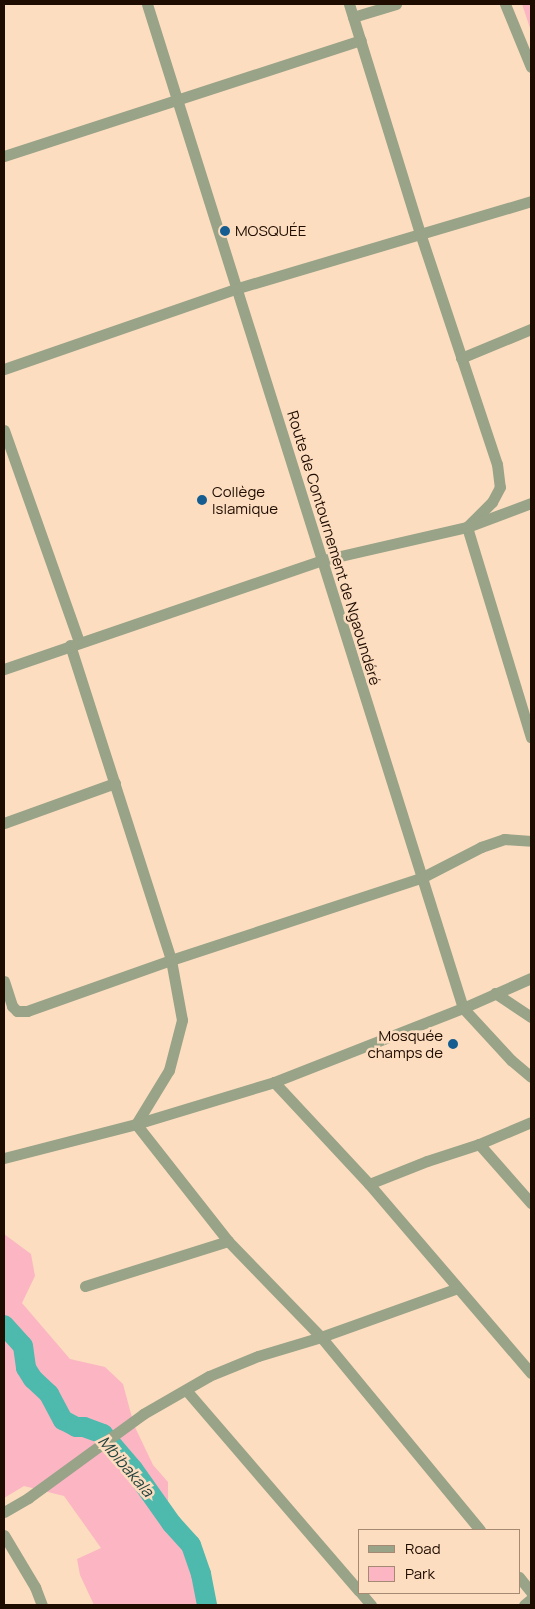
<!DOCTYPE html>
<meta charset="utf-8">
<style>
body{margin:0}
#map{position:relative;width:535px;height:1609px;overflow:hidden;background:#fdddbf;font-family:Manrope,sans-serif}
div>[style]{position:absolute}
.green>*{inset:0;background:#fbb5c3}
.river>*{height:20px;margin:-10px;padding:0 10px;transform-origin:10px;border-radius:10px;background:#4eb9ad}
.minor>*{height:11px;margin:-5.5px;padding:0 5.5px;transform-origin:5.5px;border-radius:5.5px;background:#98a388}
.dots>*{width:14px;height:14px;translate:-50% -50%;box-sizing:border-box;border:2px solid #fdddbf;border-radius:50%}
span{translate:-50% -50%;white-space:nowrap;text-align:center;line-height:1.15;-webkit-text-stroke:5px #fdddbf;paint-order:stroke}
.poi-label{font-size:15px;color:#1e0c00}
.left{translate:0 -50%;text-align:left}
.right{translate:-100% -50%;text-align:right}
.street-label{font-size:15px;color:#1e0c00}
.water-label{font-size:16px;color:#244440;font-style:italic}
.frame{position:absolute;inset:0;border:5px solid #1e0c00;pointer-events:none}
.legend{position:absolute;left:358px;top:1529px;width:162px;height:65px;box-sizing:border-box;background:#fdddbf;border:1px solid #a48973;margin:0;padding:6px 9px;list-style:none;font-size:15px;color:#1e0c00}
.legend li{display:flex;align-items:center;gap:10px;height:25px}
.legend b{width:25px;border:1px solid #a48973}
</style>
<div id="map">
<div class="green">
<i style="clip-path:polygon(522px 4px,531px 4px,531px 31px)"></i>
<i style="clip-path:polygon(4px 1234px,31px 1254px,35px 1276px,22px 1303px,70px 1359px,105px 1367px,123px 1384px,134px 1425px,153px 1465px,168px 1482px,168px 1516px,197px 1543px,215px 1605px,94px 1605px,80px 1575px,77px 1559px,101px 1548px,64px 1496px,24px 1486px,4px 1498px)"></i>
</div>
<div class="river">
<i style="left:4px;top:1325px;width:28px;rotate:48deg"></i>
<i style="left:23px;top:1346px;width:22px;rotate:82deg"></i>
<i style="left:26px;top:1368px;width:13px;rotate:58deg"></i>
<i style="left:33px;top:1379px;width:22px;rotate:43deg"></i>
<i style="left:49px;top:1394px;width:30px;rotate:62deg"></i>
<i style="left:63px;top:1420px;width:15px;rotate:28deg"></i>
<i style="left:76px;top:1427px;width:8px"></i>
<i style="left:84px;top:1427px;width:20px;rotate:20deg"></i>
<i style="left:103px;top:1434px;width:46px;rotate:49.4deg"></i>
<i style="left:133px;top:1469px;width:67px;rotate:54.7deg"></i>
<i style="left:172px;top:1524px;width:28px;rotate:48deg"></i>
<i style="left:191px;top:1545px;width:31px;rotate:71deg"></i>
<i style="left:201px;top:1574px;width:32px;rotate:79deg"></i>
</div>
<div class="minor">
<i style="left:147px;top:4px;width:1053px;rotate:72.53deg"></i>
<i style="left:463px;top:1008px;width:71px;rotate:47.3deg"></i>
<i style="left:511px;top:1060px;width:26px;rotate:40deg"></i>
<i style="left:349px;top:4px;width:240px;rotate:72.8deg"></i>
<i style="left:420px;top:233px;width:243px;rotate:71.6deg"></i>
<i style="left:497px;top:464px;width:23px;rotate:83deg"></i>
<i style="left:500px;top:487px;width:17px;rotate:118deg"></i>
<i style="left:492px;top:502px;width:35px;rotate:135deg"></i>
<i style="left:467px;top:527px;width:220px;rotate:73.1deg"></i>
<i style="left:505px;top:4px;width:68px;rotate:67.6deg"></i>
<i style="left:353px;top:17px;width:45px;rotate:-16.8deg"></i>
<i style="left:4px;top:156px;width:375px;rotate:-18deg"></i>
<i style="left:461px;top:358px;width:76px;rotate:-22.5deg"></i>
<i style="left:4px;top:369px;width:248px;rotate:-19.1deg"></i>
<i style="left:238px;top:288px;width:306px;rotate:-16.5deg"></i>
<i style="left:4px;top:430px;width:225px;rotate:70.5deg"></i>
<i style="left:70px;top:645px;width:331px;rotate:72.2deg"></i>
<i style="left:171px;top:960px;width:61px;rotate:79.6deg"></i>
<i style="left:182px;top:1020px;width:52px;rotate:104.6deg"></i>
<i style="left:169px;top:1070px;width:63px;rotate:121.4deg"></i>
<i style="left:136px;top:1124px;width:149px;rotate:51.8deg"></i>
<i style="left:228px;top:1241px;width:134px;rotate:45.9deg"></i>
<i style="left:321px;top:1337px;width:250px;rotate:50.5deg"></i>
<i style="left:4px;top:669px;width:337px;rotate:-18.9deg"></i>
<i style="left:323px;top:560px;width:148px;rotate:-12.9deg"></i>
<i style="left:467px;top:527px;width:68px;rotate:-20.6deg"></i>
<i style="left:4px;top:823px;width:118px;rotate:-19.8deg"></i>
<i style="left:4px;top:981px;width:26px;rotate:72deg"></i>
<i style="left:12px;top:1006px;width:7px;rotate:45deg"></i>
<i style="left:17px;top:1011px;width:10px"></i>
<i style="left:27px;top:1011px;width:153px;rotate:-19.5deg"></i>
<i style="left:171px;top:960px;width:263px;rotate:-18.2deg"></i>
<i style="left:421px;top:878px;width:68px;rotate:-27.3deg"></i>
<i style="left:481px;top:847px;width:24px;rotate:-19deg"></i>
<i style="left:504px;top:839px;width:27px;rotate:4deg"></i>
<i style="left:495px;top:993px;width:43px;rotate:33.7deg"></i>
<i style="left:274px;top:1082px;width:139px;rotate:47deg"></i>
<i style="left:369px;top:1184px;width:249px;rotate:49.4deg"></i>
<i style="left:479px;top:1144px;width:79px;rotate:48.6deg"></i>
<i style="left:4px;top:1158px;width:136px;rotate:-14.4deg"></i>
<i style="left:136px;top:1124px;width:144px;rotate:-16.9deg"></i>
<i style="left:274px;top:1082px;width:203px;rotate:-21.4deg"></i>
<i style="left:463px;top:1008px;width:74px;rotate:-23.8deg"></i>
<i style="left:369px;top:1184px;width:62px;rotate:-21.6deg"></i>
<i style="left:427px;top:1161px;width:55px;rotate:-18.1deg"></i>
<i style="left:479px;top:1144px;width:56px;rotate:-22.9deg"></i>
<i style="left:85px;top:1286px;width:150px;rotate:-17.5deg"></i>
<i style="left:186px;top:1390px;width:265px;rotate:49.3deg"></i>
<i style="left:4px;top:1512px;width:28px;rotate:-30deg"></i>
<i style="left:28px;top:1498px;width:142px;rotate:-36.1deg"></i>
<i style="left:143px;top:1414px;width:76px;rotate:-29.9deg"></i>
<i style="left:209px;top:1376px;width:53px;rotate:-22.2deg"></i>
<i style="left:258px;top:1356px;width:66px;rotate:-16.8deg"></i>
<i style="left:321px;top:1337px;width:145px;rotate:-19.7deg"></i>
<i style="left:4px;top:1535px;width:61px;rotate:59.2deg"></i>
<i style="left:35px;top:1587px;width:19px;rotate:69deg"></i>
<i style="left:519px;top:1577px;width:19px;rotate:51deg"></i>
<i style="left:361px;top:1593px;width:16px;rotate:50deg"></i>
<i style="left:524px;top:1605px;width:9px;rotate:-41deg"></i>
</div>
<div class="dots">
<i style="left:225px;top:231px;background:#155d91"></i>
<i style="left:202px;top:500px;background:#155d91"></i>
<i style="left:453px;top:1044px;background:#155d91"></i>
</div>
<div class="poi-label">
<span class="left" style="left:235px;top:231px">MOSQUÉE</span>
<span class="left" style="left:212px;top:500px">Collège<br>Islamique</span>
<span class="right" style="left:443px;top:1044px">Mosquée<br>champs de</span>
</div>
<div class="street-label">
<span style="left:334px;top:548px;rotate:73deg">Route de Contournement de Ngaoundéré</span>
</div>
<div class="water-label">
<span style="left:126px;top:1466px;rotate:49deg">Mbibakala</span>
</div>
<div class="frame"></div>
<ul class="legend">
<li><b style="height:6px;background:#98a388"></b>Road</li>
<li><b style="height:14px;background:#fbb5c3"></b>Park</li>
</ul>
</div>
